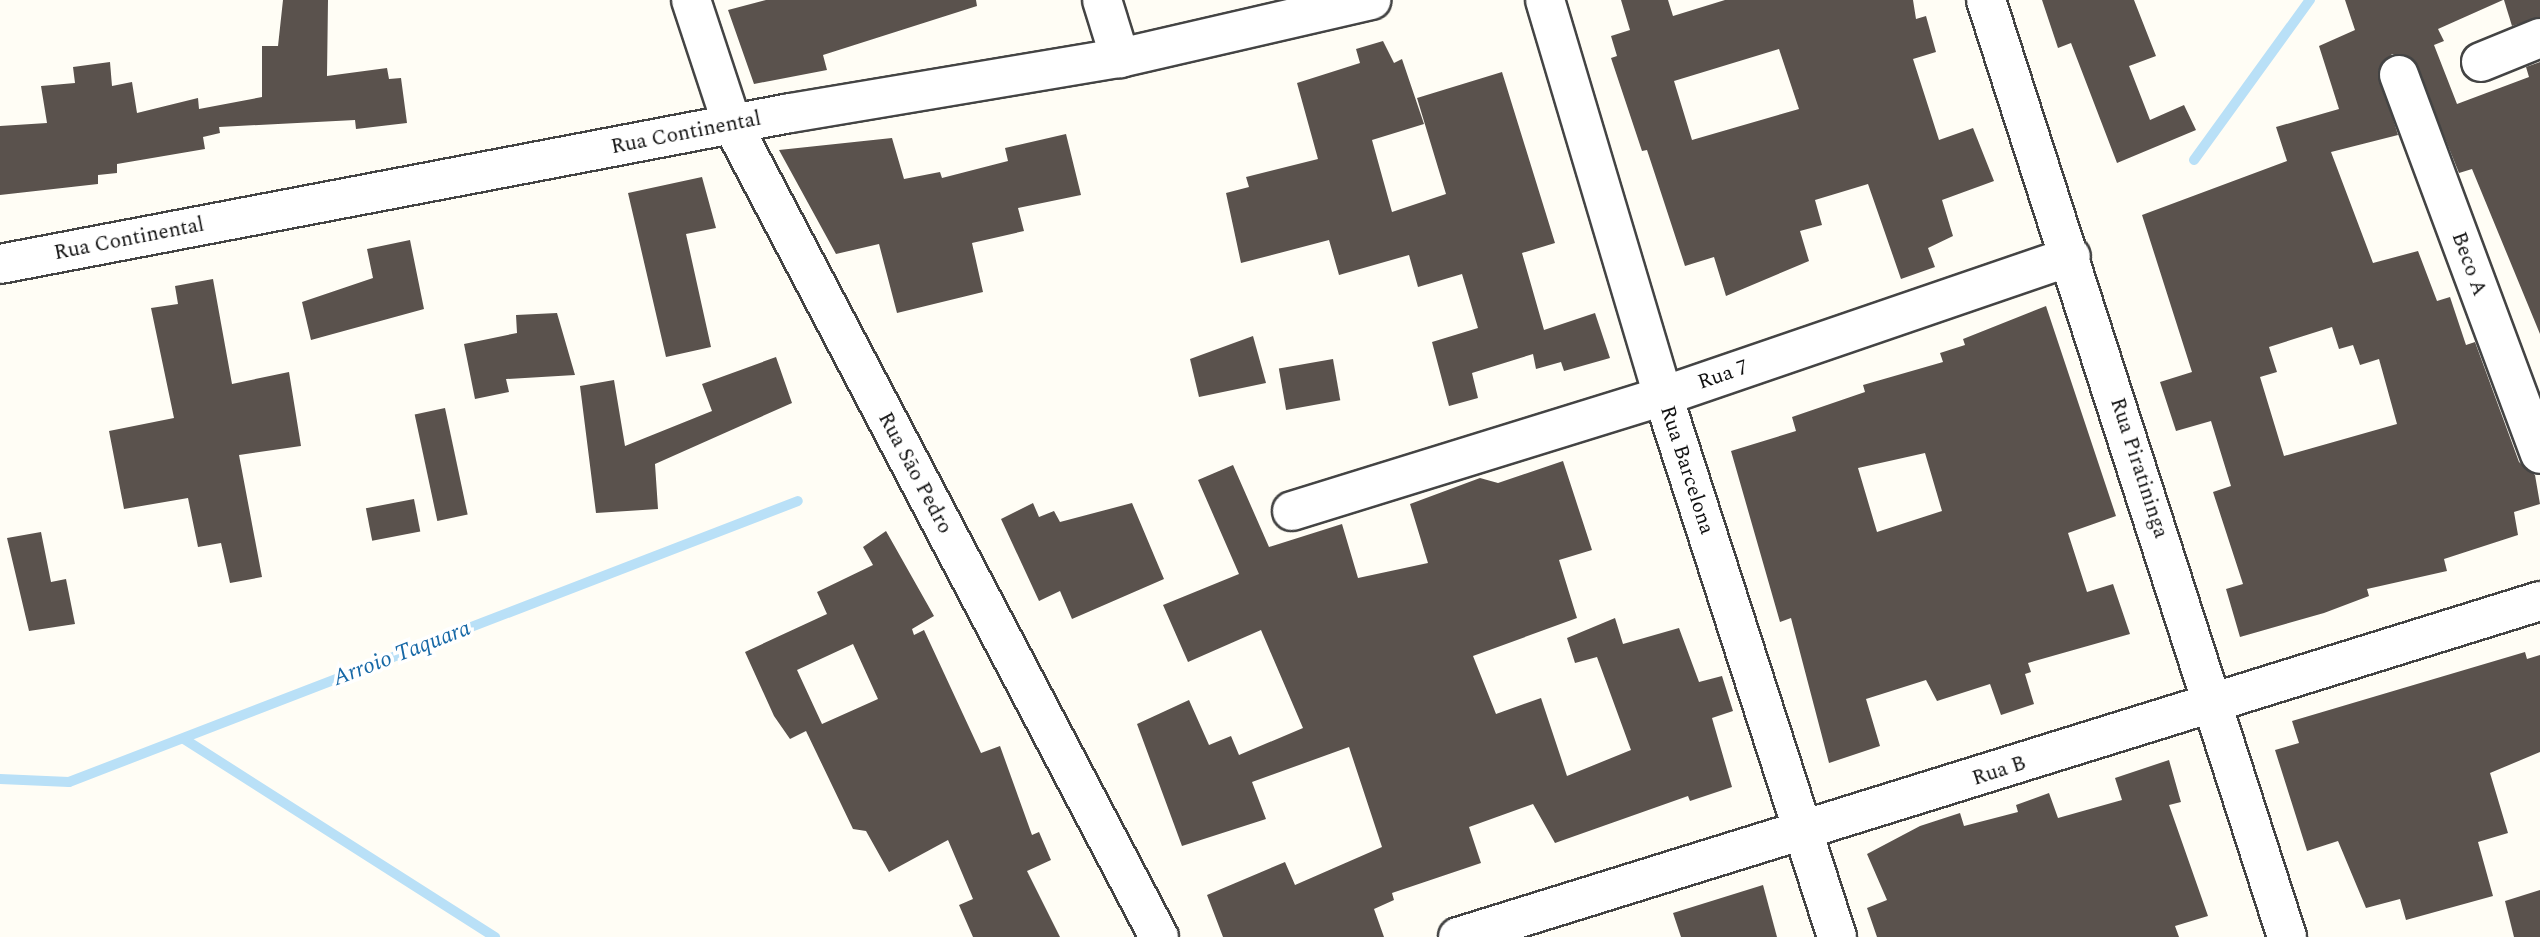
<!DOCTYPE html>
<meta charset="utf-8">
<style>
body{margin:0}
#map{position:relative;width:2540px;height:937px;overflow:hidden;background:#fffdf5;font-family:Spectral,serif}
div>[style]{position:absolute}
.stream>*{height:10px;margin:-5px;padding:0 5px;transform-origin:5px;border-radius:5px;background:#b9e0f7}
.building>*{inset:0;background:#5a524d;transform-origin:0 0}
.roads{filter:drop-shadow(2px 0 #444) drop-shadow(-2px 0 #444) drop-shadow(0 2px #444) drop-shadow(0 -2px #444)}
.minor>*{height:38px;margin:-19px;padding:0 19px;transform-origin:19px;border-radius:19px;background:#fff}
span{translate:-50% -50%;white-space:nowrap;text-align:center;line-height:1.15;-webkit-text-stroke:7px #fff;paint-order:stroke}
.street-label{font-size:21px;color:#111}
.water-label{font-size:23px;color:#1768a6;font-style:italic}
</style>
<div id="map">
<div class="stream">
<i style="left:2194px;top:160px;width:198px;rotate:-54.1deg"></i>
<i style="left:184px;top:739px;width:369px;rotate:32.5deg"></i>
<i style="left:0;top:779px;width:69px;rotate:2.5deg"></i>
<i style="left:69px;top:782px;width:781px;rotate:-21.08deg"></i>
</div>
<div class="building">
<i style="clip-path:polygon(283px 0,328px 0,327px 76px,387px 68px,389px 79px,401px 78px,407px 123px,356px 129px,355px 120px,219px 127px,220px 133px,203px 137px,205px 149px,117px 164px,117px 173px,98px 175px,98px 184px,0 195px,0 126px,47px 123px,41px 86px,75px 83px,73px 67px,110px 62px,112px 86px,132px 82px,137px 113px,198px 98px,199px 109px,262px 97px,262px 46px,278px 46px)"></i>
<i style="clip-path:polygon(766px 0,976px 0,977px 6px,823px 55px,827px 70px,754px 84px,728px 10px)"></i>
<i style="clip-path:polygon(evenodd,1621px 0,1668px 0,1673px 16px,1725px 0,1913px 0,1916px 19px,1926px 16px,1936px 52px,1913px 59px,1939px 140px,1973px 128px,1994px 181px,1942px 200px,1953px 236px,1928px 248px,1935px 267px,1901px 279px,1868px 184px,1815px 200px,1822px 225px,1800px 231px,1809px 261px,1726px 296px,1714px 257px,1685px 266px,1647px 150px,1642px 151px,1611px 58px,1617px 56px,1611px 36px,1630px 30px,1621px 0,1779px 49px,1799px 109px,1692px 140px,1674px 81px,1779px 49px)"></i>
<i style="clip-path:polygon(2042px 0,2134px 0,2156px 56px,2129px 66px,2150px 120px,2184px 105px,2196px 130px,2117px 163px,2071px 43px,2058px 48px)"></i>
<i style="clip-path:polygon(evenodd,2345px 0,2503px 0,2438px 29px,2444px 41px,2434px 45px,2457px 104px,2529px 77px,2526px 67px,2540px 62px,2540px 334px,2472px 169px,2459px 173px,2413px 59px,2392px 54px,2378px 71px,2398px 135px,2331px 152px,2373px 263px,2418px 251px,2437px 301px,2450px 297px,2466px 345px,2475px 342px,2519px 462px,2535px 475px,2540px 504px,2514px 512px,2518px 535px,2444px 559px,2447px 571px,2367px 589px,2369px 596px,2324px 613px,2240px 637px,2226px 589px,2243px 584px,2213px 492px,2231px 486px,2211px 421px,2176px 431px,2160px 382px,2192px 372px,2142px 215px,2287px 161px,2276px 127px,2339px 109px,2319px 46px,2355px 30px,2345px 0,2332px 327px,2339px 349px,2353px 345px,2360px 365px,2379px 359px,2397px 424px,2284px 456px,2260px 377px,2277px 372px,2269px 347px,2332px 327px)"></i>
<i style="clip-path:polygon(2504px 0,2540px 0,2540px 17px,2512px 26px)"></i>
<i style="clip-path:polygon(1383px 41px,1394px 63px,1402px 59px,1424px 124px,1372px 140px,1392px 212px,1446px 194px,1417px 98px,1502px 72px,1555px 243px,1522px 253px,1544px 330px,1595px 313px,1610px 358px,1564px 371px,1561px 362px,1536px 369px,1533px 354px,1472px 373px,1478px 398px,1449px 406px,1432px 342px,1478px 328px,1462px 274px,1418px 287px,1409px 255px,1339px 275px,1329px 240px,1241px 263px,1226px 193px,1249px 187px,1246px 177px,1318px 159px,1297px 83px,1360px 63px,1356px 49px)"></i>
<i style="clip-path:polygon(1066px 134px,1081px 195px,1018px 208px,1024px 231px,972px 243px,983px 292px,897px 313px,879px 244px,836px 254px,779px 150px,892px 138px,904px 179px,940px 172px,942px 178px,1008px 161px,1005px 148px)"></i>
<i style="clip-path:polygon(702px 177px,716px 228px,686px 234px,711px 347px,666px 357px,628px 193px)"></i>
<i style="clip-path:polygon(410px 240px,424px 309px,311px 340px,302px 302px,373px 278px,367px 249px)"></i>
<i style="clip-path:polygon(213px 279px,232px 384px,289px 372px,301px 446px,239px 455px,262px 577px,230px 583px,221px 543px,198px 547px,188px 498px,124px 509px,109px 431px,174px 418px,151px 308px,178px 304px,175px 286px)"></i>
<i style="clip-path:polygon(evenodd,2046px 306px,2116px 516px,2068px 533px,2087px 592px,2113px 584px,2130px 634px,2028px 663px,2031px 672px,2025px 674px,2034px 704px,2001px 715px,1990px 684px,1937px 701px,1926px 680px,1866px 699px,1880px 746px,1829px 763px,1791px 618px,1780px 622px,1731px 451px,1796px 431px,1792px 417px,1865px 392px,1863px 385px,1943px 362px,1940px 353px,1965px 345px,1963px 339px,2046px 306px,1925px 453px,1942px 511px,1877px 532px,1858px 468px,1925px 453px)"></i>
<i style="clip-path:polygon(557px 313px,575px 375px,506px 379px,509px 392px,475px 399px,464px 344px,517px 333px,516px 315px)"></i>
<i style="clip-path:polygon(1253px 336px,1266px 383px,1199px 397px,1190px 359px)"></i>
<i style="clip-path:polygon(776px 357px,792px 403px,655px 464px,658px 509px,596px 513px,580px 386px,614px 380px,625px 446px,712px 411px,702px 384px)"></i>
<i style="left:1333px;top:359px;width:42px;height:55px;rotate:80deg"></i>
<i style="left:445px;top:408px;width:109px;height:31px;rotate:78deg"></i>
<i style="clip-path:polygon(1563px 461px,1592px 550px,1559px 560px,1577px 618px,1473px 656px,1496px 714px,1541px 698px,1567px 776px,1631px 750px,1597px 657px,1575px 663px,1567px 638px,1615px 618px,1623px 644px,1679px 628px,1699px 682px,1722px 676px,1733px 711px,1712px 718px,1732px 787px,1690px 801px,1688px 796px,1555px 843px,1533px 804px,1469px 827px,1481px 863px,1392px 893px,1394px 900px,1374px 909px,1384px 937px,1223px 937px,1207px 895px,1285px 862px,1295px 885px,1382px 847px,1349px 747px,1252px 782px,1266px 819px,1182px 846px,1137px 724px,1189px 700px,1209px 745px,1231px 736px,1239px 755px,1303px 728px,1261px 630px,1188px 662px,1163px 605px,1239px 574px,1198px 480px,1233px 465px,1269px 547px,1342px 524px,1358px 578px,1428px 563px,1410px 504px,1480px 478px,1498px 483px)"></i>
<i style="left:414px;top:499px;width:33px;height:49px;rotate:79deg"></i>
<i style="clip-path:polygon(1033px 503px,1039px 517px,1054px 511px,1060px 522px,1132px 503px,1164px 579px,1072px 619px,1060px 591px,1039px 601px,1001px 519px)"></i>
<i style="clip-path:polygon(evenodd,886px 531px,934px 616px,912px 629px,914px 635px,924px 630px,981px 753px,1000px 746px,1032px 835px,1039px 832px,1051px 860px,1027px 871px,1060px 937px,973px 937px,959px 905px,973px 899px,948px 840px,889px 872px,866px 831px,853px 829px,806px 731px,790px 739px,774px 716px,745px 652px,827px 614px,817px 592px,873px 565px,863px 547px,886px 531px,853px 644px,878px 699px,822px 724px,797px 670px,853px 644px)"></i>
<i style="clip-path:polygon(41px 532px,51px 582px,66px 579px,75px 624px,29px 631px,7px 538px)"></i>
<i style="clip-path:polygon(2525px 652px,2527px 659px,2540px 655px,2540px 752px,2490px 773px,2508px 833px,2478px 842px,2493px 896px,2406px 920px,2400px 899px,2366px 908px,2338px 841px,2307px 851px,2275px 750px,2299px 743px,2292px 721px)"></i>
<i style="clip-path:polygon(2169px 760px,2181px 802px,2169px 805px,2208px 916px,2175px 926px,2179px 937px,1877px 937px,1867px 908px,1887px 900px,1867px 854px,1920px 826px,1960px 813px,1964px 826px,2018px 812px,2016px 805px,2049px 793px,2058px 818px,2122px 800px,2115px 778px)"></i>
<i style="clip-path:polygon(1763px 885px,1777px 937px,1681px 937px,1673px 913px)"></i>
<i style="clip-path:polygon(2540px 890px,2540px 937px,2514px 937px,2505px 901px)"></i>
</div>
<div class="roads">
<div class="minor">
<i style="left:691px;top:0;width:131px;rotate:71.7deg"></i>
<i style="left:732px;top:124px;width:918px;rotate:62.29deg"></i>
<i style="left:1102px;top:0;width:61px;rotate:72.8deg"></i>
<i style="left:1545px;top:0;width:413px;rotate:73.4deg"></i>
<i style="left:1663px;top:396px;width:568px;rotate:72.17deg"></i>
<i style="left:1986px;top:0;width:984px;rotate:72.19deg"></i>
<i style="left:2481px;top:62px;width:64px;rotate:-22.1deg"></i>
<i style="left:2399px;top:75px;width:404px;rotate:69.6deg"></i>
<i style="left:0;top:264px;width:804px;rotate:-10.82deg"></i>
<i style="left:790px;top:113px;width:335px;rotate:-9.5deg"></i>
<i style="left:1120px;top:58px;width:258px;rotate:-13deg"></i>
<i style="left:1292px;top:511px;width:388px;rotate:-17.2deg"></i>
<i style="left:1663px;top:396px;width:431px;rotate:-18.9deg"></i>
<i style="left:1458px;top:937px;width:1133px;rotate:-17.25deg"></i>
</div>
</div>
<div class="street-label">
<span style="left:686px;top:133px;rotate:-11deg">Rua Continental</span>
<span style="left:129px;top:239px;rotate:-11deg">Rua Continental</span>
<span style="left:2469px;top:264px;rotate:70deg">Beco A</span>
<span style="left:1723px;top:375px;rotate:-19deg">Rua 7</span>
<span style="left:2139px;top:468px;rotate:72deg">Rua Piratininga</span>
<span style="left:1687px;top:470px;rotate:72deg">Rua Barcelona</span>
<span style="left:915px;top:473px;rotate:62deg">Rua São Pedro</span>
<span style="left:1999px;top:771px;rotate:-18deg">Rua B</span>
</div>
<div class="water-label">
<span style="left:402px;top:654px;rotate:-21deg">Arroio Taquara</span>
</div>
</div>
